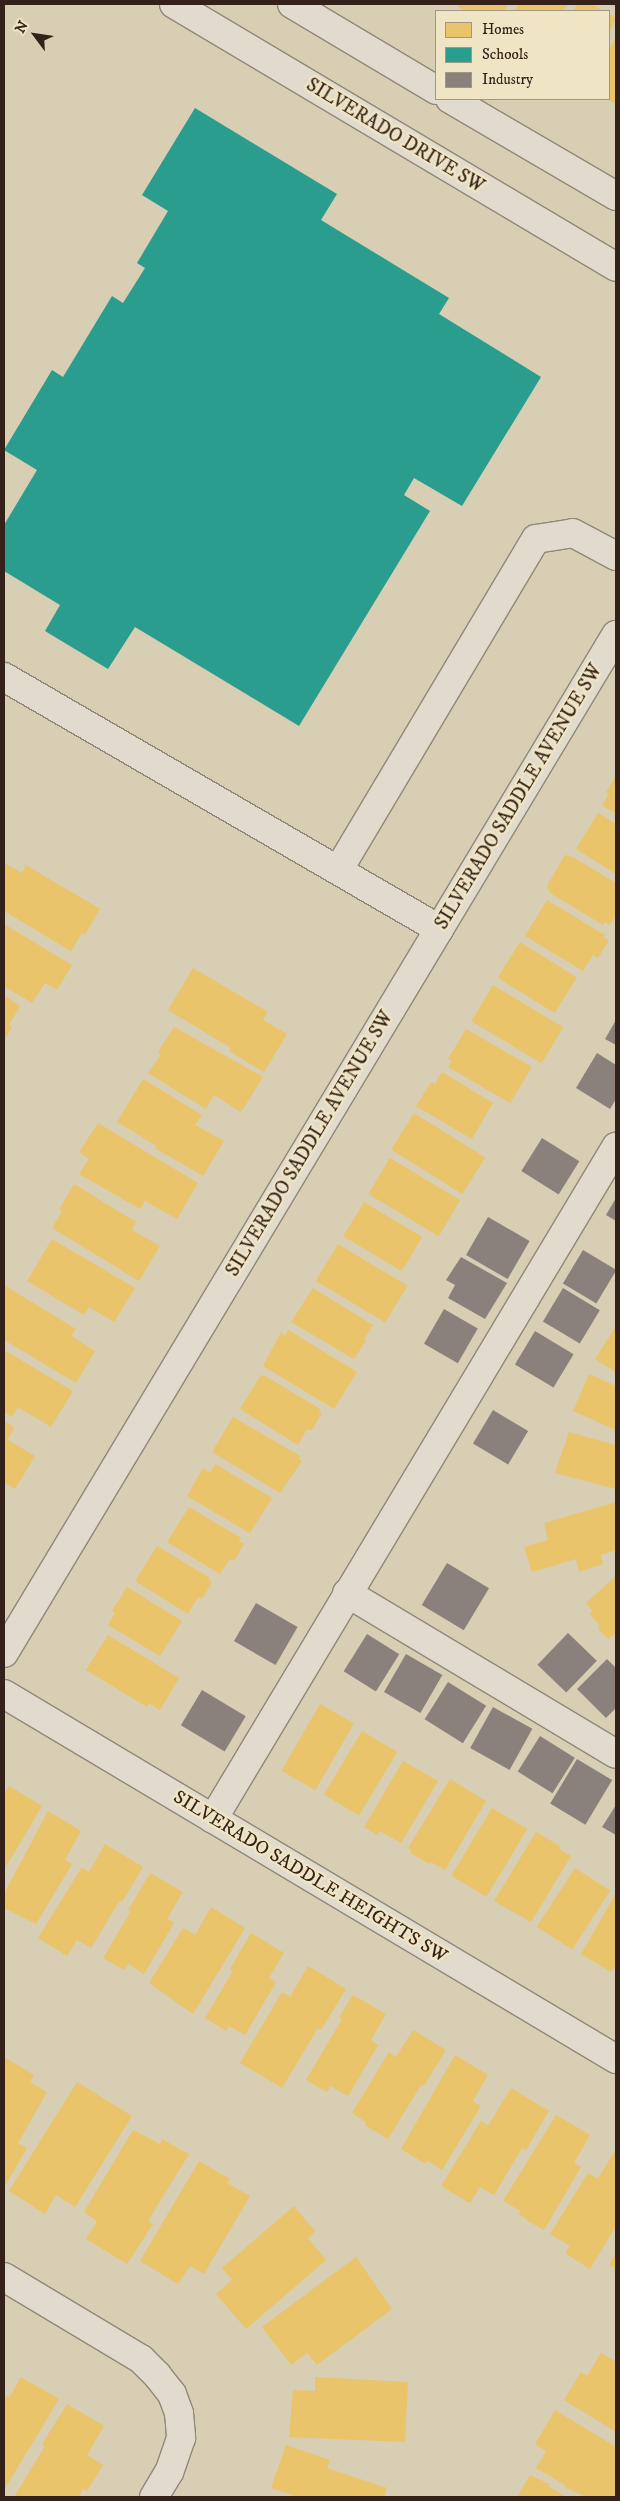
<!DOCTYPE html>
<style>
body{margin:0}
#map{position:relative;width:620px;height:2501px;overflow:hidden;background:#d7ceb3;font-family:"IM FELL DW Pica",serif}
div>[style]{position:absolute}
.homes>*{inset:0;background:#e9c46a;transform-origin:0 0}
.schools>*{inset:0;background:#2a9d8f}
.industry>*{inset:0;background:#8a817c;transform-origin:0 0}
.roads{filter:drop-shadow(1px 0 #8f8878) drop-shadow(-1px 0 #8f8878) drop-shadow(0 1px #8f8878) drop-shadow(0 -1px #8f8878)}
.minor>*{height:28px;margin:-14px;padding:0 14px;transform-origin:14px;border-radius:14px;background:#e0dbcd}
span{translate:-50% -50%;white-space:nowrap;text-align:center;line-height:1.15;-webkit-text-stroke:5px #efe4c4;paint-order:stroke}
.street-label{font-size:19px;color:#34221a}
.frame{position:absolute;inset:0;border:5px solid #34221a;pointer-events:none}
.legend{position:absolute;left:435px;top:10px;width:175px;height:90px;box-sizing:border-box;background:#efe4c4;border:1px solid #a49680;margin:0;padding:6px 9px;list-style:none;font-size:15px;color:#34221a}
.legend li{display:flex;align-items:center;gap:10px;height:25px}
.legend b{width:25px;border:1px solid #a49680}
.north{position:absolute;left:10px;top:10px;width:50px;height:50px;-webkit-text-stroke:4px #efe4c4;paint-order:stroke;rotate:301deg;font-size:14px;font-weight:700;line-height:20px;text-align:center;color:#34221a}
.north::after{content:'';display:block;margin:auto;width:18px;height:22px;background:#34221a;clip-path:polygon(50% 0,100% 100%,50% 72%,0 100%)}
</style>
<div id="map">
<div class="homes">
<i style="clip-path:polygon(460px 4px,508px 4px,504px 11px,466px 11px,458px 7px)"></i>
<i style="clip-path:polygon(519px 4px,568px 4px,563px 11px,514px 11px)"></i>
<i style="clip-path:polygon(577px 4px,592px 4px,604px 11px,573px 11px)"></i>
<i style="clip-path:polygon(609px 14px,616px 18px,609px 33px)"></i>
<i style="clip-path:polygon(616px 37px,616px 104px,609px 100px,609px 50px)"></i>
<i style="clip-path:polygon(616px 776px,616px 814px,602px 805px,609px 794px,606px 792px)"></i>
<i style="clip-path:polygon(598px 813px,616px 824px,616px 874px,576px 849px)"></i>
<i style="clip-path:polygon(565px 855px,573px 857px,616px 883px,616px 914px,610px 925px,605px 922px,603px 925px,550px 893px,547px 886px)"></i>
<i style="clip-path:polygon(4px 863px,22px 873px,26px 865px,100px 909px,85px 935px,82px 933px,71px 951px,4px 911px)"></i>
<i style="clip-path:polygon(547px 900px,605px 935px,603px 937px,609px 940px,598px 958px,593px 955px,583px 971px,525px 936px)"></i>
<i style="clip-path:polygon(4px 924px,72px 965px,57px 990px,45px 983px,32px 1003px,4px 986px)"></i>
<i style="left:520px;top:942px;width:67px;height:42px;rotate:32deg"></i>
<i style="clip-path:polygon(193px 968px,268px 1012px,263px 1020px,287px 1034px,264px 1072px,229px 1051px,231px 1048px,168px 1010px)"></i>
<i style="left:493px;top:985px;width:82px;height:42px;rotate:31deg"></i>
<i style="clip-path:polygon(4px 995px,20px 1006px,9px 1025px,12px 1027px,4px 1041px)"></i>
<i style="clip-path:polygon(174px 1027px,263px 1077px,241px 1112px,214px 1095px,206px 1109px,148px 1073px,161px 1054px,158px 1052px)"></i>
<i style="clip-path:polygon(466px 1029px,532px 1067px,510px 1103px,448px 1067px,452px 1061px,448px 1059px)"></i>
<i style="clip-path:polygon(442px 1072px,493px 1103px,472px 1139px,416px 1106px,431px 1082px,435px 1084px)"></i>
<i style="clip-path:polygon(143px 1079px,202px 1115px,195px 1125px,224px 1141px,203px 1176px,155px 1148px,157px 1146px,117px 1122px)"></i>
<i style="left:414px;top:1113px;width:84px;height:43px;rotate:32deg"></i>
<i style="clip-path:polygon(98px 1123px,198px 1183px,177px 1219px,145px 1201px,140px 1209px,79px 1174px,89px 1159px,79px 1152px)"></i>
<i style="left:390px;top:1158px;width:82px;height:42px;rotate:31deg"></i>
<i style="clip-path:polygon(74px 1184px,136px 1222px,132px 1230px,160px 1246px,139px 1281px,52px 1228px,62px 1212px,59px 1210px)"></i>
<i style="left:364px;top:1202px;width:68px;height:40px;rotate:31deg"></i>
<i style="clip-path:polygon(52px 1239px,135px 1288px,114px 1322px,89px 1307px,84px 1315px,27px 1281px)"></i>
<i style="left:338px;top:1244px;width:81px;height:43px;rotate:31deg"></i>
<i style="clip-path:polygon(4px 1285px,76px 1329px,71px 1336px,95px 1351px,76px 1383px,4px 1340px)"></i>
<i style="clip-path:polygon(313px 1288px,373px 1325px,364px 1339px,366px 1340px,354px 1359px,291px 1322px)"></i>
<i style="clip-path:polygon(616px 1326px,616px 1372px,595px 1359px)"></i>
<i style="clip-path:polygon(288px 1330px,357px 1372px,334px 1409px,263px 1366px,281px 1332px,285px 1335px)"></i>
<i style="clip-path:polygon(4px 1350px,73px 1391px,51px 1427px,18px 1407px,12px 1417px,4px 1412px)"></i>
<i style="clip-path:polygon(589px 1374px,616px 1386px,616px 1430px,573px 1411px)"></i>
<i style="clip-path:polygon(261px 1375px,267px 1377px,320px 1409px,319px 1411px,322px 1413px,311px 1431px,307px 1429px,298px 1445px,240px 1409px)"></i>
<i style="clip-path:polygon(233px 1417px,300px 1456px,299px 1459px,302px 1461px,280px 1493px,212px 1452px)"></i>
<i style="clip-path:polygon(4px 1421px,14px 1427px,8px 1440px,35px 1456px,15px 1489px,4px 1482px)"></i>
<i style="clip-path:polygon(569px 1432px,616px 1445px,616px 1489px,555px 1473px)"></i>
<i style="clip-path:polygon(215px 1464px,272px 1498px,250px 1533px,187px 1496px,203px 1468px,210px 1473px)"></i>
<i style="clip-path:polygon(616px 1502px,616px 1550px,601px 1555px,603px 1564px,579px 1572px,576px 1559px,532px 1572px,524px 1547px,548px 1540px,544px 1523px)"></i>
<i style="clip-path:polygon(189px 1507px,241px 1538px,239px 1541px,244px 1544px,234px 1561px,230px 1559px,220px 1574px,167px 1542px)"></i>
<i style="clip-path:polygon(157px 1546px,210px 1578px,209px 1580px,212px 1582px,202px 1599px,198px 1597px,188px 1614px,135px 1581px)"></i>
<i style="clip-path:polygon(616px 1576px,616px 1633px,608px 1639px,598px 1628px,600px 1626px,590px 1614px,593px 1611px,586px 1603px)"></i>
<i style="clip-path:polygon(127px 1587px,182px 1621px,160px 1656px,108px 1625px,115px 1613px,112px 1611px)"></i>
<i style="clip-path:polygon(108px 1635px,179px 1678px,160px 1710px,149px 1703px,147px 1707px,86px 1670px)"></i>
<i style="left:320px;top:1704px;width:39px;height:77px;rotate:30deg"></i>
<i style="left:362px;top:1731px;width:41px;height:74px;rotate:31deg"></i>
<i style="clip-path:polygon(403px 1761px,438px 1781px,401px 1843px,380px 1831px,377px 1835px,364px 1827px)"></i>
<i style="clip-path:polygon(450px 1779px,486px 1801px,445px 1870px,431px 1862px,429px 1864px,410px 1853px,412px 1850px,408px 1848px)"></i>
<i style="clip-path:polygon(9px 1786px,42px 1806px,4px 1870px,4px 1794px)"></i>
<i style="left:492px;top:1808px;width:41px;height:79px;rotate:31deg"></i>
<i style="clip-path:polygon(48px 1811px,81px 1831px,65px 1860px,72px 1864px,36px 1924px,4px 1908px,4px 1894px)"></i>
<i style="clip-path:polygon(536px 1832px,560px 1846px,559px 1849px,571px 1856px,531px 1922px,494px 1901px)"></i>
<i style="clip-path:polygon(105px 1844px,143px 1867px,122px 1902px,120px 1900px,91px 1948px,77px 1940px,67px 1956px,38px 1938px,82px 1867px,89px 1872px)"></i>
<i style="left:575px;top:1868px;width:42px;height:70px;rotate:33deg"></i>
<i style="clip-path:polygon(150px 1873px,183px 1892px,167px 1919px,174px 1923px,144px 1974px,128px 1964px,124px 1970px,103px 1958px,131px 1911px,128px 1910px)"></i>
<i style="clip-path:polygon(616px 1893px,616px 1964px,611px 1972px,581px 1954px)"></i>
<i style="clip-path:polygon(211px 1907px,245px 1928px,193px 2014px,149px 1983px,183px 1928px,195px 1935px)"></i>
<i style="clip-path:polygon(251px 1933px,284px 1953px,269px 1978px,276px 1982px,245px 2035px,229px 2026px,226px 2031px,205px 2018px,233px 1971px,230px 1969px)"></i>
<i style="clip-path:polygon(308px 1966px,346px 1989px,321px 2030px,318px 2028px,282px 2088px,240px 2063px,282px 1992px,290px 1997px)"></i>
<i style="clip-path:polygon(353px 1995px,386px 2014px,371px 2040px,378px 2045px,348px 2096px,330px 2086px,327px 2092px,306px 2080px,342px 2019px,339px 2017px)"></i>
<i style="clip-path:polygon(413px 2030px,446px 2050px,424px 2086px,421px 2085px,388px 2139px,365px 2125px,366px 2122px,352px 2113px,389px 2052px,396px 2057px)"></i>
<i style="clip-path:polygon(455px 2055px,488px 2075px,473px 2101px,481px 2106px,442px 2170px,428px 2161px,426px 2164px,401px 2149px)"></i>
<i style="clip-path:polygon(6px 2058px,34px 2075px,30px 2082px,47px 2092px,18px 2143px,27px 2148px,4px 2188px,4px 2063px)"></i>
<i style="clip-path:polygon(77px 2082px,132px 2116px,75px 2207px,56px 2195px,45px 2214px,9px 2191px)"></i>
<i style="clip-path:polygon(511px 2088px,549px 2111px,526px 2150px,522px 2148px,494px 2195px,480px 2187px,470px 2203px,441px 2186px,481px 2121px,488px 2126px)"></i>
<i style="clip-path:polygon(556px 2115px,590px 2135px,574px 2163px,581px 2167px,544px 2230px,526px 2220px,527px 2219px,518px 2214px,521px 2211px,503px 2201px)"></i>
<i style="clip-path:polygon(133px 2130px,160px 2144px,162px 2139px,189px 2154px,148px 2221px,153px 2224px,127px 2264px,86px 2239px,97px 2221px,84px 2212px)"></i>
<i style="clip-path:polygon(614px 2152px,616px 2153px,616px 2226px,590px 2269px,565px 2253px,570px 2246px,550px 2234px,588px 2173px,598px 2179px)"></i>
<i style="clip-path:polygon(199px 2161px,230px 2179px,227px 2183px,250px 2196px,204px 2274px,190px 2266px,178px 2284px,140px 2261px)"></i>
<i style="clip-path:polygon(294px 2206px,315px 2231px,308px 2238px,326px 2260px,246px 2329px,216px 2294px,232px 2280px,222px 2268px)"></i>
<i style="clip-path:polygon(616px 2253px,616px 2269px,609px 2265px)"></i>
<i style="clip-path:polygon(356px 2257px,392px 2309px,317px 2365px,307px 2353px,291px 2365px,262px 2327px)"></i>
<i style="clip-path:polygon(601px 2353px,616px 2362px,616px 2432px,564px 2400px,581px 2372px,587px 2376px)"></i>
<i style="clip-path:polygon(21px 2377px,59px 2399px,4px 2490px,4px 2395px,9px 2398px)"></i>
<i style="clip-path:polygon(315px 2377px,408px 2382px,405px 2442px,289px 2437px,293px 2390px,315px 2391px)"></i>
<i style="clip-path:polygon(67px 2404px,104px 2426px,87px 2455px,103px 2465px,87px 2491px,83px 2489px,79px 2496px,81px 2497px,14px 2497px,45px 2446px,42px 2444px)"></i>
<i style="clip-path:polygon(555px 2410px,616px 2447px,616px 2497px,586px 2497px,564px 2487px,565px 2485px,536px 2468px,546px 2451px,535px 2444px)"></i>
<i style="clip-path:polygon(286px 2445px,330px 2460px,327px 2468px,387px 2488px,384px 2497px,291px 2497px,292px 2495px,271px 2488px)"></i>
<i style="clip-path:polygon(530px 2475px,549px 2484px,548px 2486px,566px 2497px,517px 2497px)"></i>
</div>
<div class="schools">
<i style="clip-path:polygon(195px 108px,337px 194px,321px 220px,449px 298px,439px 314px,541px 377px,462px 506px,414px 478px,404px 495px,430px 511px,299px 726px,135px 627px,108px 669px,45px 631px,60px 605px,4px 571px,4px 525px,37px 470px,4px 450px,52px 370px,63px 377px,112px 296px,123px 303px,145px 268px,137px 263px,168px 211px,142px 195px)"></i>
</div>
<div class="industry">
<i style="clip-path:polygon(616px 1020px,616px 1045px,605px 1039px)"></i>
<i style="clip-path:polygon(597px 1053px,616px 1065px,616px 1099px,610px 1109px,576px 1088px)"></i>
<i style="left:542px;top:1138px;width:44px;height:39px;rotate:32deg"></i>
<i style="clip-path:polygon(616px 1198px,616px 1221px,606px 1215px)"></i>
<i style="left:488px;top:1217px;width:48px;height:44px;rotate:30deg"></i>
<i style="left:583px;top:1250px;width:39px;height:39px;rotate:31deg"></i>
<i style="clip-path:polygon(461px 1257px,507px 1283px,485px 1319px,448px 1298px,455px 1285px,446px 1280px)"></i>
<i style="left:563px;top:1288px;width:43px;height:39px;rotate:31deg"></i>
<i style="left:444px;top:1309px;width:39px;height:40px;rotate:30deg"></i>
<i style="left:535px;top:1331px;width:45px;height:39px;rotate:31deg"></i>
<i style="left:493px;top:1410px;width:41px;height:39px;rotate:31deg"></i>
<i style="left:447px;top:1563px;width:49px;height:49px;rotate:31deg"></i>
<i style="left:256px;top:1603px;width:48px;height:44px;rotate:30deg"></i>
<i style="left:568px;top:1633px;width:40px;height:44px;rotate:44deg"></i>
<i style="left:367px;top:1634px;width:38px;height:44px;rotate:32deg"></i>
<i style="left:406px;top:1654px;width:42px;height:44px;rotate:30deg"></i>
<i style="clip-path:polygon(607px 1659px,616px 1668px,616px 1708px,606px 1718px,577px 1689px)"></i>
<i style="left:448px;top:1682px;width:45px;height:44px;rotate:32deg"></i>
<i style="left:202px;top:1690px;width:51px;height:41px;rotate:31deg"></i>
<i style="left:493px;top:1707px;width:45px;height:47px;rotate:29deg"></i>
<i style="left:540px;top:1736px;width:41px;height:42px;rotate:32deg"></i>
<i style="left:577px;top:1759px;width:41px;height:52px;rotate:31deg"></i>
<i style="clip-path:polygon(616px 1805px,616px 1835px,602px 1827px)"></i>
</div>
<div class="roads">
<div class="minor">
<i style="left:174px;top:4px;width:514px;rotate:30.75deg"></i>
<i style="left:292px;top:4px;width:168px;rotate:30.8deg"></i>
<i style="left:450px;top:99px;width:192px;rotate:30.3deg"></i>
<i style="left:4px;top:677px;width:503px;rotate:30.08deg"></i>
<i style="left:339px;top:869px;width:384px;rotate:-59.2deg"></i>
<i style="left:536px;top:539px;width:37px;rotate:-9deg"></i>
<i style="left:573px;top:533px;width:49px;rotate:28.1deg"></i>
<i style="left:347px;top:1593px;width:313px;rotate:30.9deg"></i>
<i style="left:4px;top:1653px;width:1188px;rotate:-58.99deg"></i>
<i style="left:4px;top:1694px;width:713px;rotate:30.81deg"></i>
<i style="left:213px;top:1819px;width:784px;rotate:-59.05deg"></i>
<i style="left:4px;top:2277px;width:160px;rotate:30.9deg"></i>
<i style="left:141px;top:2359px;width:23px;rotate:45deg"></i>
<i style="left:157px;top:2375px;width:24px;rotate:52deg"></i>
<i style="left:172px;top:2394px;width:20px;rotate:70deg"></i>
<i style="left:179px;top:2413px;width:25px;rotate:85deg"></i>
<i style="left:181px;top:2438px;width:36px;rotate:109deg"></i>
<i style="left:169px;top:2472px;width:29px;rotate:121deg"></i>
</div>
</div>
<div class="street-label">
<span style="left:395px;top:136px;rotate:31deg">SILVERADO DRIVE SW</span>
<span style="left:519px;top:797px;rotate:-59deg">SILVERADO SADDLE AVENUE SW</span>
<span style="left:310px;top:1144px;rotate:-59deg">SILVERADO SADDLE AVENUE SW</span>
<span style="left:310px;top:1877px;rotate:31deg">SILVERADO SADDLE HEIGHTS SW</span>
</div>
<div class="frame"></div>
<ul class="legend">
<li><b style="height:14px;background:#e9c46a"></b>Homes</li>
<li><b style="height:14px;background:#2a9d8f"></b>Schools</li>
<li><b style="height:14px;background:#8a817c"></b>Industry</li>
</ul>
<div class="north">N</div>
</div>
